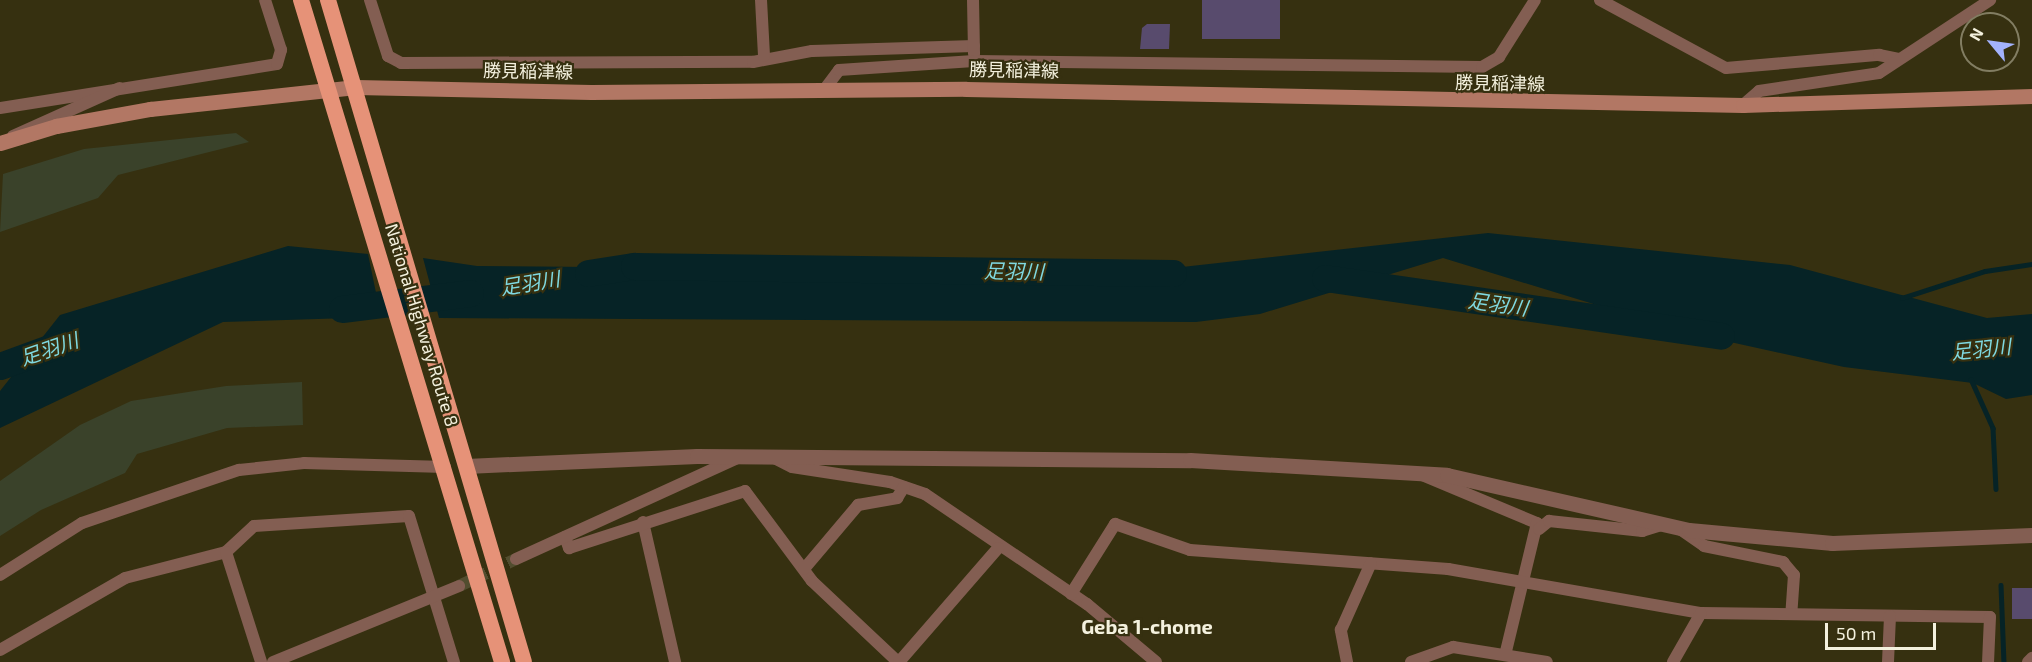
<!DOCTYPE html>
<meta charset="utf-8">
<style>
body{margin:0}
#map{position:relative;width:2032px;height:662px;overflow:hidden;background:#363010;font-family:"Exo 2","Noto Sans JP",sans-serif}
div>[style]{position:absolute}
.green>*{inset:0;background:#3a422a}
.water>*{inset:0;background:#062326}
.stream>*{height:4.5px;margin:-2.25px;padding:0 2.25px;transform-origin:2.25px;border-radius:2.25px;background:#062326}
.river>*{height:27px;margin:-13.5px;padding:0 13.5px;transform-origin:13.5px;border-radius:13.5px;background:#062326}
.building>*{inset:0;background:#584b6d;transform-origin:0 0}
.minor-tunnel>*{height:12px;margin-top:-6px;transform-origin:0;background:repeating-linear-gradient(90deg,#524d2f 0 12px,transparent 0 18px)}
.minor>*{height:12px;margin:-6px;padding:0 6px;transform-origin:6px;border-radius:6px;background:#835e52}
.tertiary>*{height:15px;margin:-7.5px;padding:0 7.5px;transform-origin:7.5px;border-radius:7.5px;background:#835e52}
.secondary>*{height:15px;margin:-7.5px;padding:0 7.5px;transform-origin:7.5px;border-radius:7.5px;background:#b27764}
.trunk>*{height:16px;margin:-8px;padding:0 8px;transform-origin:8px;border-radius:8px;background:#e69278}
span{translate:-50% -50%;white-space:nowrap;text-align:center;line-height:1.15;-webkit-text-stroke:4.5px #363010;paint-order:stroke}
.street-label{font-size:18px;color:#f4f1de}
.water-label{font-size:20px;color:#7fd9e1;font-style:italic}
.neighbourhood-label{font-size:20px;color:#f4f1de;font-weight:700}
.north{position:absolute;left:1960px;top:12px;width:60px;height:60px;box-sizing:border-box;background:#363010;border:2px solid #827d62;border-radius:50%;rotate:299deg;font-size:16px;font-weight:700;line-height:24px;text-align:center;color:#f4f1de}
.north::after{content:'';display:block;margin:auto;width:21px;height:27px;background:#a3b2fd;clip-path:polygon(50% 0,100% 100%,50% 72%,0 100%)}
.scale{position:absolute;left:1825px;top:623px;width:111px;height:27px;box-sizing:border-box;border:3px solid #f4f1de;border-top:0;padding-left:8px;font-size:18px;line-height:21px;white-space:nowrap;color:#f4f1de;-webkit-text-stroke:4px #363010;paint-order:stroke}
</style>
<div id="map">
<div class="green">
<i style="clip-path:polygon(236px 133px,249px 142px,118px 175px,98px 198px,0 232px,3px 174px,84px 149px)"></i>
<i style="clip-path:polygon(302px 382px,303px 425px,227px 428px,137px 454px,125px 473px,41px 510px,0 536px,0 481px,80px 425px,131px 401px,226px 386px)"></i>
</div>
<div class="water">
<i style="clip-path:polygon(1488px 233px,1790px 265px,1987px 318px,2032px 314px,2032px 395px,2006px 399px,1973px 383px,1844px 367px,1685px 332px,1443px 258px,1260px 314px,1196px 322px,439px 318px,423px 258px,477px 266px,1137px 272px)"></i>
<i style="clip-path:polygon(288px 246px,368px 254px,381px 317px,223px 322px,0 428px,0 391px,60px 315px)"></i>
</div>
<div class="stream">
<i style="left:1902px;top:298px;width:87px;rotate:-18deg"></i>
<i style="left:1985px;top:271px;width:48px;rotate:-8.5deg"></i>
<i style="left:1971px;top:379px;width:54px;rotate:65.8deg"></i>
<i style="left:1993px;top:428px;width:61px;rotate:87.2deg"></i>
<i style="left:2001px;top:585px;width:77px;rotate:87.8deg"></i>
</div>
<div class="river">
<i style="left:588px;top:273px;width:47px;rotate:-8.7deg"></i>
<i style="left:634px;top:266px;width:539px;rotate:0.74deg"></i>
<i style="left:1325px;top:278px;width:400px;rotate:8.3deg"></i>
<i style="left:342px;top:309px;width:129px;rotate:-7.1deg"></i>
<i style="left:0;top:366px;width:67px;rotate:-20.1deg"></i>
</div>
<div class="building">
<i style="left:1202px;top:0;width:78px;height:39px"></i>
<i style="clip-path:polygon(1147px 24px,1170px 24px,1169px 49px,1140px 49px,1142px 28px)"></i>
<i style="left:2012px;top:588px;width:20px;height:31px"></i>
</div>
<div class="minor-tunnel">
<i style="left:459px;top:586px;width:63px;rotate:-25.3deg"></i>
</div>
<div class="minor">
<i style="left:370px;top:0;width:59px;rotate:72.2deg"></i>
<i style="left:388px;top:56px;width:15px;rotate:28deg"></i>
<i style="left:401px;top:63px;width:352px;rotate:-0.2deg"></i>
<i style="left:753px;top:62px;width:60px;rotate:-10.6deg"></i>
<i style="left:812px;top:51px;width:162px;rotate:-1.8deg"></i>
<i style="left:761px;top:0;width:56px;rotate:86.9deg"></i>
<i style="left:973px;top:0;width:54px;rotate:88.9deg"></i>
<i style="left:1600px;top:0;width:143px;rotate:28.4deg"></i>
<i style="left:1726px;top:68px;width:154px;rotate:-4.9deg"></i>
<i style="left:1879px;top:55px;width:20px;rotate:11deg"></i>
<i style="left:824px;top:90px;width:25px;rotate:-53deg"></i>
<i style="left:839px;top:70px;width:135px;rotate:-3.8deg"></i>
<i style="left:974px;top:61px;width:508px;rotate:0.68deg"></i>
<i style="left:1482px;top:67px;width:20px;rotate:-30deg"></i>
<i style="left:1499px;top:57px;width:67px;rotate:-57.7deg"></i>
<i style="left:1743px;top:105px;width:21px;rotate:-41deg"></i>
<i style="left:1759px;top:91px;width:121px;rotate:-8.5deg"></i>
<i style="left:1879px;top:73px;width:133px;rotate:-33.3deg"></i>
<i style="left:0;top:108px;width:280px;rotate:-9deg"></i>
<i style="left:277px;top:64px;width:15px;rotate:-74deg"></i>
<i style="left:281px;top:50px;width:52px;rotate:-107.7deg"></i>
<i style="left:13px;top:136px;width:117px;rotate:-24.2deg"></i>
<i style="left:772px;top:457px;width:22px;rotate:27deg"></i>
<i style="left:792px;top:467px;width:99px;rotate:8.7deg"></i>
<i style="left:890px;top:482px;width:37px;rotate:19deg"></i>
<i style="left:925px;top:494px;width:196px;rotate:34.2deg"></i>
<i style="left:1087px;top:604px;width:90px;rotate:40deg"></i>
<i style="left:1422px;top:475px;width:125px;rotate:22.7deg"></i>
<i style="left:1537px;top:523px;width:132px;rotate:103.6deg"></i>
<i style="left:643px;top:522px;width:144px;rotate:77.1deg"></i>
<i style="left:1539px;top:529px;width:13px;rotate:-39deg"></i>
<i style="left:1549px;top:521px;width:94px;rotate:6.1deg"></i>
<i style="left:1642px;top:531px;width:21px;rotate:-17deg"></i>
<i style="left:1680px;top:529px;width:29px;rotate:35deg"></i>
<i style="left:1704px;top:546px;width:81px;rotate:11.4deg"></i>
<i style="left:1783px;top:562px;width:17px;rotate:50deg"></i>
<i style="left:1794px;top:575px;width:39px;rotate:94deg"></i>
<i style="left:565px;top:537px;width:12px;rotate:70deg"></i>
<i style="left:569px;top:548px;width:185px;rotate:-17.9deg"></i>
<i style="left:745px;top:491px;width:112px;rotate:53.3deg"></i>
<i style="left:812px;top:581px;width:118px;rotate:43.3deg"></i>
<i style="left:226px;top:552px;width:38px;rotate:-43deg"></i>
<i style="left:254px;top:526px;width:155px;rotate:-3.7deg"></i>
<i style="left:409px;top:516px;width:153px;rotate:72.9deg"></i>
<i style="left:516px;top:559px;width:244px;rotate:-24.5deg"></i>
<i style="left:804px;top:569px;width:84px;rotate:-49.8deg"></i>
<i style="left:858px;top:505px;width:40px;rotate:-10deg"></i>
<i style="left:897px;top:498px;width:13px;rotate:-58deg"></i>
<i style="left:0;top:575px;width:97px;rotate:-32.4deg"></i>
<i style="left:82px;top:523px;width:166px;rotate:-18.7deg"></i>
<i style="left:239px;top:470px;width:65px;rotate:-6.1deg"></i>
<i style="left:304px;top:463px;width:141px;rotate:1.6deg"></i>
<i style="left:1071px;top:594px;width:83px;rotate:-57.8deg"></i>
<i style="left:1115px;top:524px;width:79px;rotate:19.1deg"></i>
<i style="left:1190px;top:550px;width:259px;rotate:4.2deg"></i>
<i style="left:1448px;top:569px;width:257px;rotate:9.9deg"></i>
<i style="left:1701px;top:613px;width:289px;rotate:0.8deg"></i>
<i style="left:1990px;top:617px;width:45px;rotate:92.5deg"></i>
<i style="left:0;top:650px;width:144px;rotate:-29.9deg"></i>
<i style="left:125px;top:578px;width:104px;rotate:-14.4deg"></i>
<i style="left:226px;top:552px;width:115px;rotate:72.3deg"></i>
<i style="left:273px;top:662px;width:201px;rotate:-22.2deg"></i>
<i style="left:899px;top:662px;width:151px;rotate:-49deg"></i>
<i style="left:1347px;top:662px;width:33px;rotate:-101deg"></i>
<i style="left:1341px;top:630px;width:73px;rotate:-65.9deg"></i>
<i style="left:1411px;top:662px;width:45px;rotate:-19.7deg"></i>
<i style="left:1453px;top:647px;width:95px;rotate:9.1deg"></i>
<i style="left:1673px;top:662px;width:56px;rotate:-60.3deg"></i>
<i style="left:1888px;top:662px;width:46px;rotate:-87.5deg"></i>
<i style="left:2028px;top:662px;width:6px;rotate:-45deg"></i>
</div>
<div class="tertiary">
<i style="left:466px;top:466px;width:231px;rotate:-2.5deg"></i>
<i style="left:697px;top:456px;width:493px;rotate:0.5deg"></i>
<i style="left:1190px;top:460px;width:257px;rotate:3.3deg"></i>
<i style="left:1447px;top:475px;width:248px;rotate:12.8deg"></i>
<i style="left:1689px;top:530px;width:144px;rotate:5.2deg"></i>
<i style="left:1832px;top:543px;width:200px;rotate:-2.3deg"></i>
</div>
<div class="secondary">
<i style="left:0;top:143px;width:59px;rotate:-16.9deg"></i>
<i style="left:56px;top:126px;width:96px;rotate:-10.3deg"></i>
<i style="left:150px;top:109px;width:207px;rotate:-6.1deg"></i>
<i style="left:356px;top:87px;width:235px;rotate:1.2deg"></i>
<i style="left:591px;top:92px;width:375px;rotate:-0.5deg"></i>
<i style="left:966px;top:89px;width:777px;rotate:1.18deg"></i>
<i style="left:1743px;top:105px;width:289px;rotate:-1.8deg"></i>
</div>
<div class="trunk">
<i style="left:301px;top:0;width:692px;rotate:73.11deg"></i>
<i style="left:328px;top:0;width:690px;rotate:73.51deg"></i>
</div>
<div class="street-label">
<span style="left:1014px;top:70px;rotate:1deg">勝見稲津線</span>
<span style="left:528px;top:71px;rotate:1deg">勝見稲津線</span>
<span style="left:1500px;top:83px;rotate:1deg">勝見稲津線</span>
<span style="left:422px;top:325px;rotate:73deg">National Highway Route 8</span>
</div>
<div class="water-label">
<span style="left:1014px;top:271px;rotate:1deg">足羽川</span>
<span style="left:530px;top:283px;rotate:-9deg">足羽川</span>
<span style="left:1498px;top:304px;rotate:8deg">足羽川</span>
<span style="left:49px;top:349px;rotate:-19deg">足羽川</span>
<span style="left:1981px;top:349px;rotate:-6deg">足羽川</span>
</div>
<div class="neighbourhood-label">
<span style="left:1147px;top:626px">Geba 1-chome</span>
</div>
<div class="north">N</div>
<div class="scale">50 m</div>
</div>
